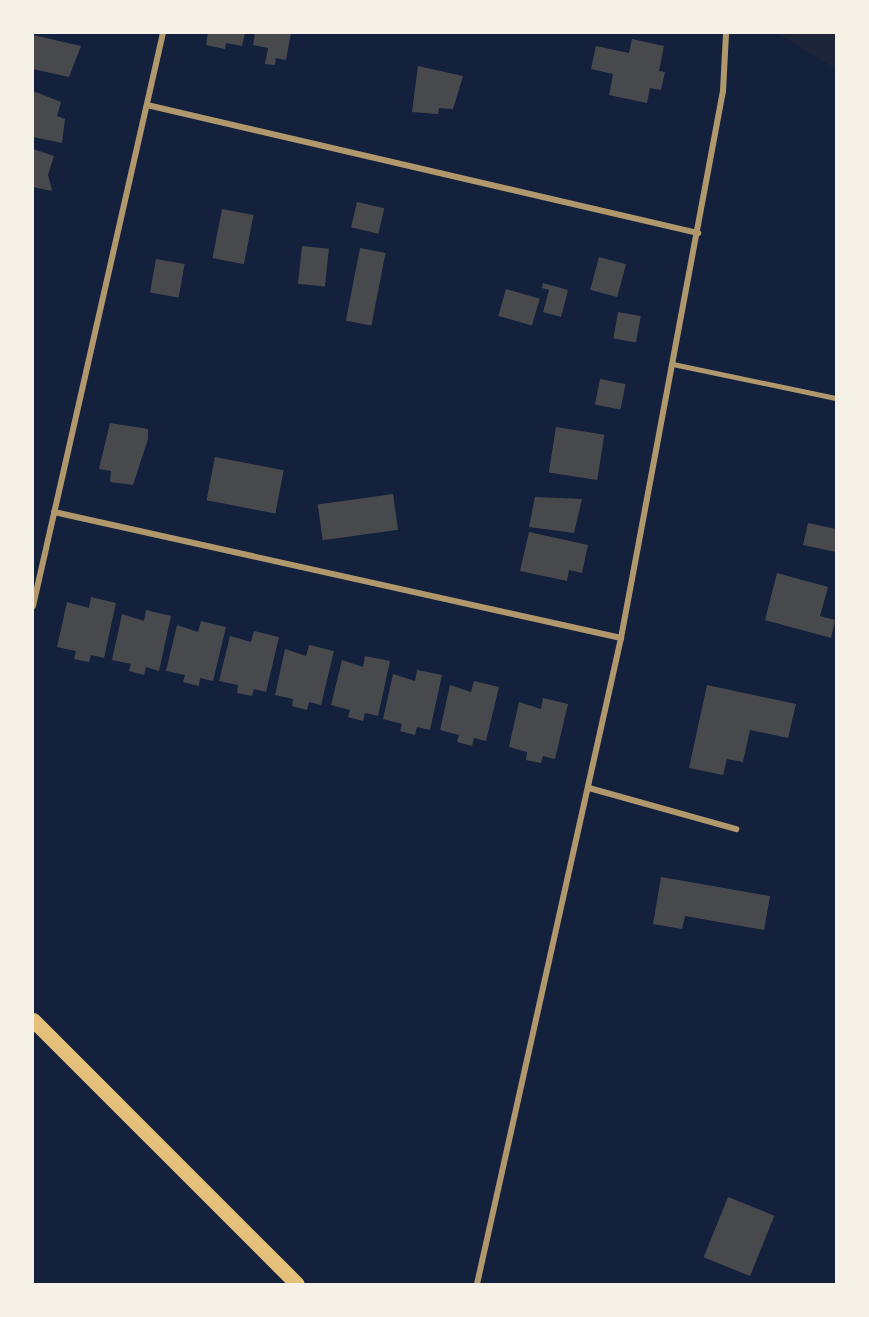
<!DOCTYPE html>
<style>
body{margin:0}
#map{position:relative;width:869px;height:1317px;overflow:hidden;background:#14213d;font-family:"Space Grotesk",sans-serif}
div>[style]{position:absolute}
.green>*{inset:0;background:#1d2539}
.building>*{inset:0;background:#48494c;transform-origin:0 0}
.service>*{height:4.5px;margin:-2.25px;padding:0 2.25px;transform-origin:2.25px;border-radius:2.25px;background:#b1986c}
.minor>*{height:6px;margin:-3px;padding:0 3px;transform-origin:3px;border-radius:3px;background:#b1986c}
.primary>*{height:15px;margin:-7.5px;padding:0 7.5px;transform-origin:7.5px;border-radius:7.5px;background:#e5c07b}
span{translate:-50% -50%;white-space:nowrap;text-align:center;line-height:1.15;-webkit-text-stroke:6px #f6f1e7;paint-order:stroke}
.frame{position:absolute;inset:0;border:34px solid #f6f1e7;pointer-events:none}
</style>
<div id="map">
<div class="green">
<i style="clip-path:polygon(777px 33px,836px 33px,836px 69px)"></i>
</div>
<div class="building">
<i style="clip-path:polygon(208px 33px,245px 33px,242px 46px,226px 43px,225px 49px,206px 45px)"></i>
<i style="clip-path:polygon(255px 33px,291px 33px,286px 60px,276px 58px,275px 65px,265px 64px,268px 48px,253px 45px)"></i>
<i style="clip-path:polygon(33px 35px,81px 46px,69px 77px,33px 69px)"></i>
<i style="clip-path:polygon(632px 39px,664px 46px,659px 71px,665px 72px,661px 90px,650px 88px,647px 103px,609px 95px,613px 74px,591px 69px,596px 46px,629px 53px)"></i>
<i style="clip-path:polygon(418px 66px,463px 76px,453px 109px,439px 108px,438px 114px,412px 112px)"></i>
<i style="clip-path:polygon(33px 91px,61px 102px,57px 116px,65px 119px,62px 143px,33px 137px)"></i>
<i style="clip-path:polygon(33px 149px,54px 156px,48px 175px,52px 191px,33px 187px)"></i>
<i style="left:357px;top:202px;width:28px;height:26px;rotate:13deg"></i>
<i style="left:222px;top:209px;width:32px;height:50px;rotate:11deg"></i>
<i style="left:302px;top:246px;width:27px;height:38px;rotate:6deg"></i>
<i style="left:360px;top:248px;width:26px;height:74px;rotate:11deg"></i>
<i style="left:599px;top:257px;width:28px;height:34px;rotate:15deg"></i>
<i style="left:156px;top:259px;width:29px;height:34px;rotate:10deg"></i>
<i style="clip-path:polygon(543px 283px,568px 290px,561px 317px,543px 312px,549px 290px,542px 288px)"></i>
<i style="left:506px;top:289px;width:35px;height:28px;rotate:16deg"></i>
<i style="left:618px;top:312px;width:23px;height:27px;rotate:10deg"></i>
<i style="left:600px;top:379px;width:26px;height:26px;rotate:11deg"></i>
<i style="clip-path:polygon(110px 423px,148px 429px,148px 439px,133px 485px,110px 482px,111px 471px,99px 469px)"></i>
<i style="left:556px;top:427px;width:49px;height:46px;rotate:9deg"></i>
<i style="left:215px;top:457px;width:70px;height:44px;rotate:11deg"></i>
<i style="left:393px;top:494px;width:36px;height:76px;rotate:82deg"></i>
<i style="clip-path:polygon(535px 497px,582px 499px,574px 533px,529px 527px)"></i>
<i style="clip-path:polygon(808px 523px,836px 529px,836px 552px,803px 545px)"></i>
<i style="clip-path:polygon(529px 532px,588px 545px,582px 573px,569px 570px,567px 581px,520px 571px)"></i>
<i style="clip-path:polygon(777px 573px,828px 587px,820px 616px,835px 620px,831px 638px,765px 620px)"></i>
<i style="clip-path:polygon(91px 597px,116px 603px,104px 658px,91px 655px,89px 662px,74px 659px,76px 651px,57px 647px,67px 602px,89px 608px)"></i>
<i style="clip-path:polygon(146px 610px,171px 616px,159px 671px,146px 667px,144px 675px,129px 671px,131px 664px,112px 660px,122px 614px,144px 621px)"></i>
<i style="clip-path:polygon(201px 621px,226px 627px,213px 681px,200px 678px,199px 686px,183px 682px,185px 675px,166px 671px,177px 625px,198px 632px)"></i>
<i style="clip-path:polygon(254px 631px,279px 637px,266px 692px,254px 689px,252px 696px,237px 693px,238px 685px,219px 681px,230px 636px,251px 642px)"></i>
<i style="clip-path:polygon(309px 645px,334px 651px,321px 705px,309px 702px,307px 710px,292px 706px,293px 699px,275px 695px,285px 649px,306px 656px)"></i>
<i style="clip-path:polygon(365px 656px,390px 661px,378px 716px,365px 713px,363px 721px,348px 717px,350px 710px,331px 705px,342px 660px,363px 667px)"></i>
<i style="clip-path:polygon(417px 670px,442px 675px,430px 730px,417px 727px,415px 735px,400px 731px,402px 724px,383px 719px,393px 674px,415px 681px)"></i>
<i style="clip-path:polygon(474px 681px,499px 687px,486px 741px,474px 738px,472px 746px,457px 742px,459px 735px,440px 730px,450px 685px,471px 692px)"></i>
<i style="clip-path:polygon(707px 685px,796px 704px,788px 738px,750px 730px,743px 762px,727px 759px,723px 775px,689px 768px)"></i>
<i style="clip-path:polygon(543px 698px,568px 704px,555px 759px,543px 756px,541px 763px,526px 760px,527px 752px,509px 747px,519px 702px,541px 709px)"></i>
<i style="clip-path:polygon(661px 877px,770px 896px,764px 930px,685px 916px,682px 929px,653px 924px)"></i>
<i style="left:728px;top:1197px;width:50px;height:65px;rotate:22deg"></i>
</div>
<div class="service">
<i style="left:673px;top:364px;width:167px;rotate:11.8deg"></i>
</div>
<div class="minor">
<i style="left:147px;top:105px;width:566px;rotate:13.08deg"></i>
<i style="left:54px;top:512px;width:581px;rotate:12.53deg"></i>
<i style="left:33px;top:606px;width:588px;rotate:-77.22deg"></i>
<i style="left:589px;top:788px;width:153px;rotate:15.6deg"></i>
<i style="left:477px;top:1284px;width:662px;rotate:-77.43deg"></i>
<i style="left:621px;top:638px;width:556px;rotate:-79.44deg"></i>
<i style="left:723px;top:91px;width:58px;rotate:-87deg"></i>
</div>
<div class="primary">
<i style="left:33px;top:1020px;width:373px;rotate:45deg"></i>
</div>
<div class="frame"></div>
</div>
